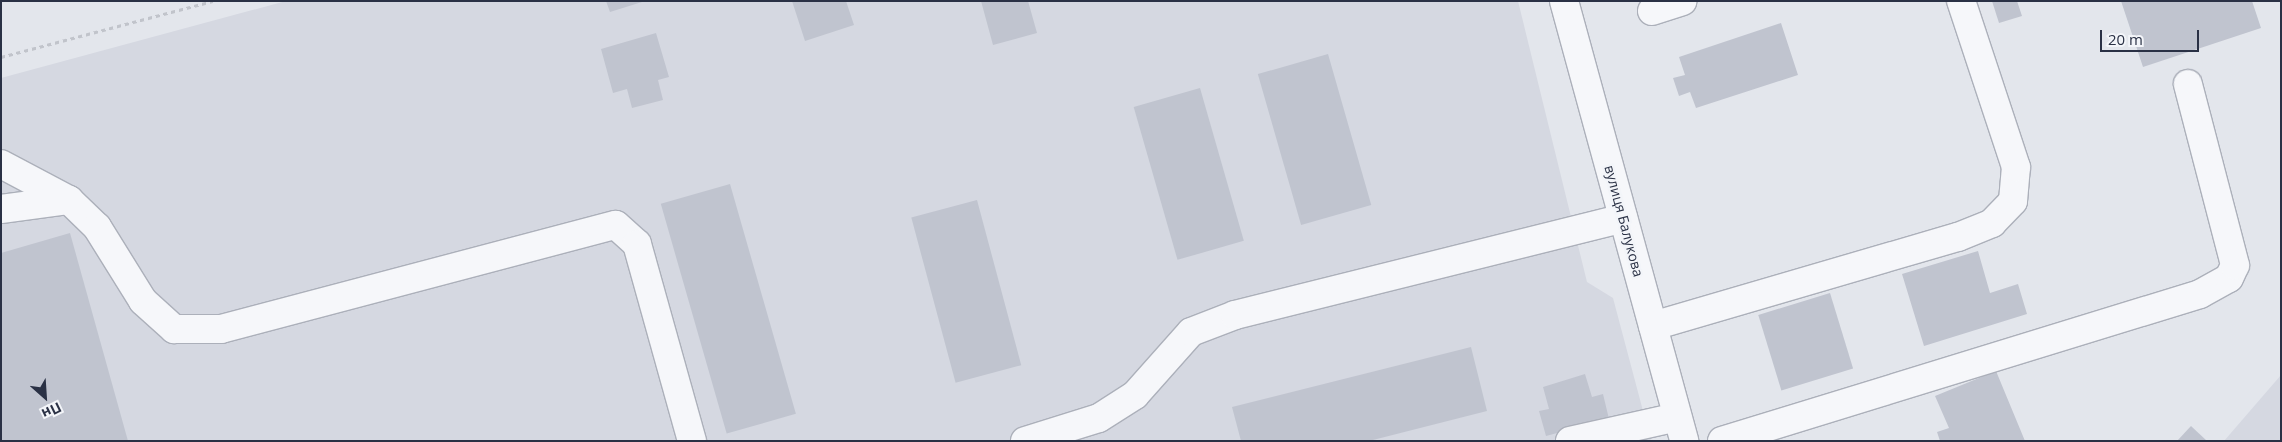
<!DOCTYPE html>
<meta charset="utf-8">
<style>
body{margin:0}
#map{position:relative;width:2282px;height:442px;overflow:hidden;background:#e3e6ec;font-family:"Open Sans",sans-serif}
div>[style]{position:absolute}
.built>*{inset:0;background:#d5d8e1}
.building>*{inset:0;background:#c0c4cf;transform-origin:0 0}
.path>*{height:3px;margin-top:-1.5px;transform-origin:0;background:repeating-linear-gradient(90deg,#c1c4cb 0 4px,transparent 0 8px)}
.roads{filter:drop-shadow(1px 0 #acb0ba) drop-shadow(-1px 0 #acb0ba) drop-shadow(0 1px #acb0ba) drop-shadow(0 -1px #acb0ba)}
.minor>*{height:28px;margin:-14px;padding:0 14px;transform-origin:14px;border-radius:14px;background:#f6f7fa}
span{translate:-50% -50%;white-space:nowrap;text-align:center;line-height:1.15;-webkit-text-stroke:5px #f3f5f9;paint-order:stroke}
.street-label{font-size:14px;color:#2a3145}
.frame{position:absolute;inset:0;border:2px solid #2a3145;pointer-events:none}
.north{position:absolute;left:20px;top:372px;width:50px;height:50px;-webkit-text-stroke:4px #f3f5f9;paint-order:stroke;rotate:154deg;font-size:14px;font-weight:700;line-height:20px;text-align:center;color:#2a3145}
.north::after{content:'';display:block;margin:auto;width:18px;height:22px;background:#2a3145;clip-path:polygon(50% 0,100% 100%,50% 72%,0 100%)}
.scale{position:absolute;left:2100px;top:30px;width:99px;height:22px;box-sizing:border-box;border:2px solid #2a3145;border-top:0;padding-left:6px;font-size:15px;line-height:18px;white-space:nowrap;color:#2a3145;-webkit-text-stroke:4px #f3f5f9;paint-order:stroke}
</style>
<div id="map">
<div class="built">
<i style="clip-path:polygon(286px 1px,1518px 1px,1587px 282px,1613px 298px,1651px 441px,1px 441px,1px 78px)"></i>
<i style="clip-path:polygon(2281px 375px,2281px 441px,2224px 441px)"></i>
</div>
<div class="building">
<i style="clip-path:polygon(606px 1px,642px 1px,642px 2px,610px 12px)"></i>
<i style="clip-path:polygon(792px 1px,846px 1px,854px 25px,805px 41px)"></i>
<i style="clip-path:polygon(981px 1px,1028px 1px,1037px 33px,993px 45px)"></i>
<i style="clip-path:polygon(1992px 1px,2017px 1px,2022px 16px,1999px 23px)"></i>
<i style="clip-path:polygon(2121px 1px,2252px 1px,2261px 28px,2143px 67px)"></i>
<i style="clip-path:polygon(1781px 23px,1798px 75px,1696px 108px,1690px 92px,1679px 96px,1673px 78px,1685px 75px,1679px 57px)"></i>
<i style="clip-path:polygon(656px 33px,669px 77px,658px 80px,663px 100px,632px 108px,627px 89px,613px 93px,601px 49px)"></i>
<i style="left:1328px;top:54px;width:157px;height:73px;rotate:74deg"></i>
<i style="left:1200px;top:88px;width:159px;height:69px;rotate:74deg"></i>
<i style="left:730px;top:184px;width:239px;height:72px;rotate:74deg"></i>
<i style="left:977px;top:200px;width:171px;height:68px;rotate:75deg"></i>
<i style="clip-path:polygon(70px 233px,128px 441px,1px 441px,1px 253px)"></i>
<i style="clip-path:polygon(1978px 251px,1990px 293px,2018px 284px,2027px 314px,1924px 346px,1902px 274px)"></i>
<i style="left:1830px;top:293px;width:79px;height:75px;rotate:73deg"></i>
<i style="clip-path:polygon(1471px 347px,1487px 411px,1369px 441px,1241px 441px,1232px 407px)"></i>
<i style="clip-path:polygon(1996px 371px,2025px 441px,1940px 441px,1937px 432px,1949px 428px,1935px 396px)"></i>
<i style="clip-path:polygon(1585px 374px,1592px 397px,1603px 394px,1609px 419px,1546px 436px,1539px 411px,1549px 409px,1543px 387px)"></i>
<i style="clip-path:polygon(2191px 426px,2207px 441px,2177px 441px)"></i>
</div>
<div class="path">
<i style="left:1px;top:57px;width:219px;rotate:-14.8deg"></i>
</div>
<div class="roads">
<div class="minor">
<i style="left:1564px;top:1px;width:456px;rotate:74.7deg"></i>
<i style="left:1652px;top:11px;width:32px;rotate:-18deg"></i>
<i style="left:1px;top:164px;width:77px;rotate:27.9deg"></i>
<i style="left:1px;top:209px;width:69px;rotate:-7.5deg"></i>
<i style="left:69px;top:200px;width:39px;rotate:44deg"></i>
<i style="left:97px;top:227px;width:87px;rotate:58.1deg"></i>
<i style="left:143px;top:301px;width:42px;rotate:42.1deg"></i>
<i style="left:174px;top:329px;width:47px"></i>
<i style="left:221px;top:329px;width:408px;rotate:-14.8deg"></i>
<i style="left:616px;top:225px;width:28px;rotate:42deg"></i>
<i style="left:637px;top:244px;width:205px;rotate:74.4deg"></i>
<i style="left:1653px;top:326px;width:318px;rotate:-16.3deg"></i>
<i style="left:1958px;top:237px;width:37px;rotate:-22deg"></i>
<i style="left:1992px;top:223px;width:30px;rotate:-46deg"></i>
<i style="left:2013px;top:201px;width:34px;rotate:-85deg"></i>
<i style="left:2016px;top:167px;width:175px;rotate:-108.3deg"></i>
<i style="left:1025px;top:441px;width:77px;rotate:-17.3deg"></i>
<i style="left:1099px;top:418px;width:43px;rotate:-32.6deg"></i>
<i style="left:1135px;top:395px;width:84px;rotate:-48.4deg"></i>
<i style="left:1191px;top:332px;width:47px;rotate:-21.1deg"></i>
<i style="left:1235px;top:315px;width:400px;rotate:-14deg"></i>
<i style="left:1570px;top:441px;width:110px;rotate:-12.6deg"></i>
<i style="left:1722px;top:441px;width:500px;rotate:-17.09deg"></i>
<i style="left:2200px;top:294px;width:33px;rotate:-29deg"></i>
<i style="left:2229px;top:278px;width:14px;rotate:-65deg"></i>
<i style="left:2235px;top:265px;width:187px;rotate:-104.6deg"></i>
</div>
</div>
<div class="street-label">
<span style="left:1624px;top:221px;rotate:75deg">вулиця Балукова</span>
</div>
<div class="frame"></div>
<div class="north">Пн</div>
<div class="scale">20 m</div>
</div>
